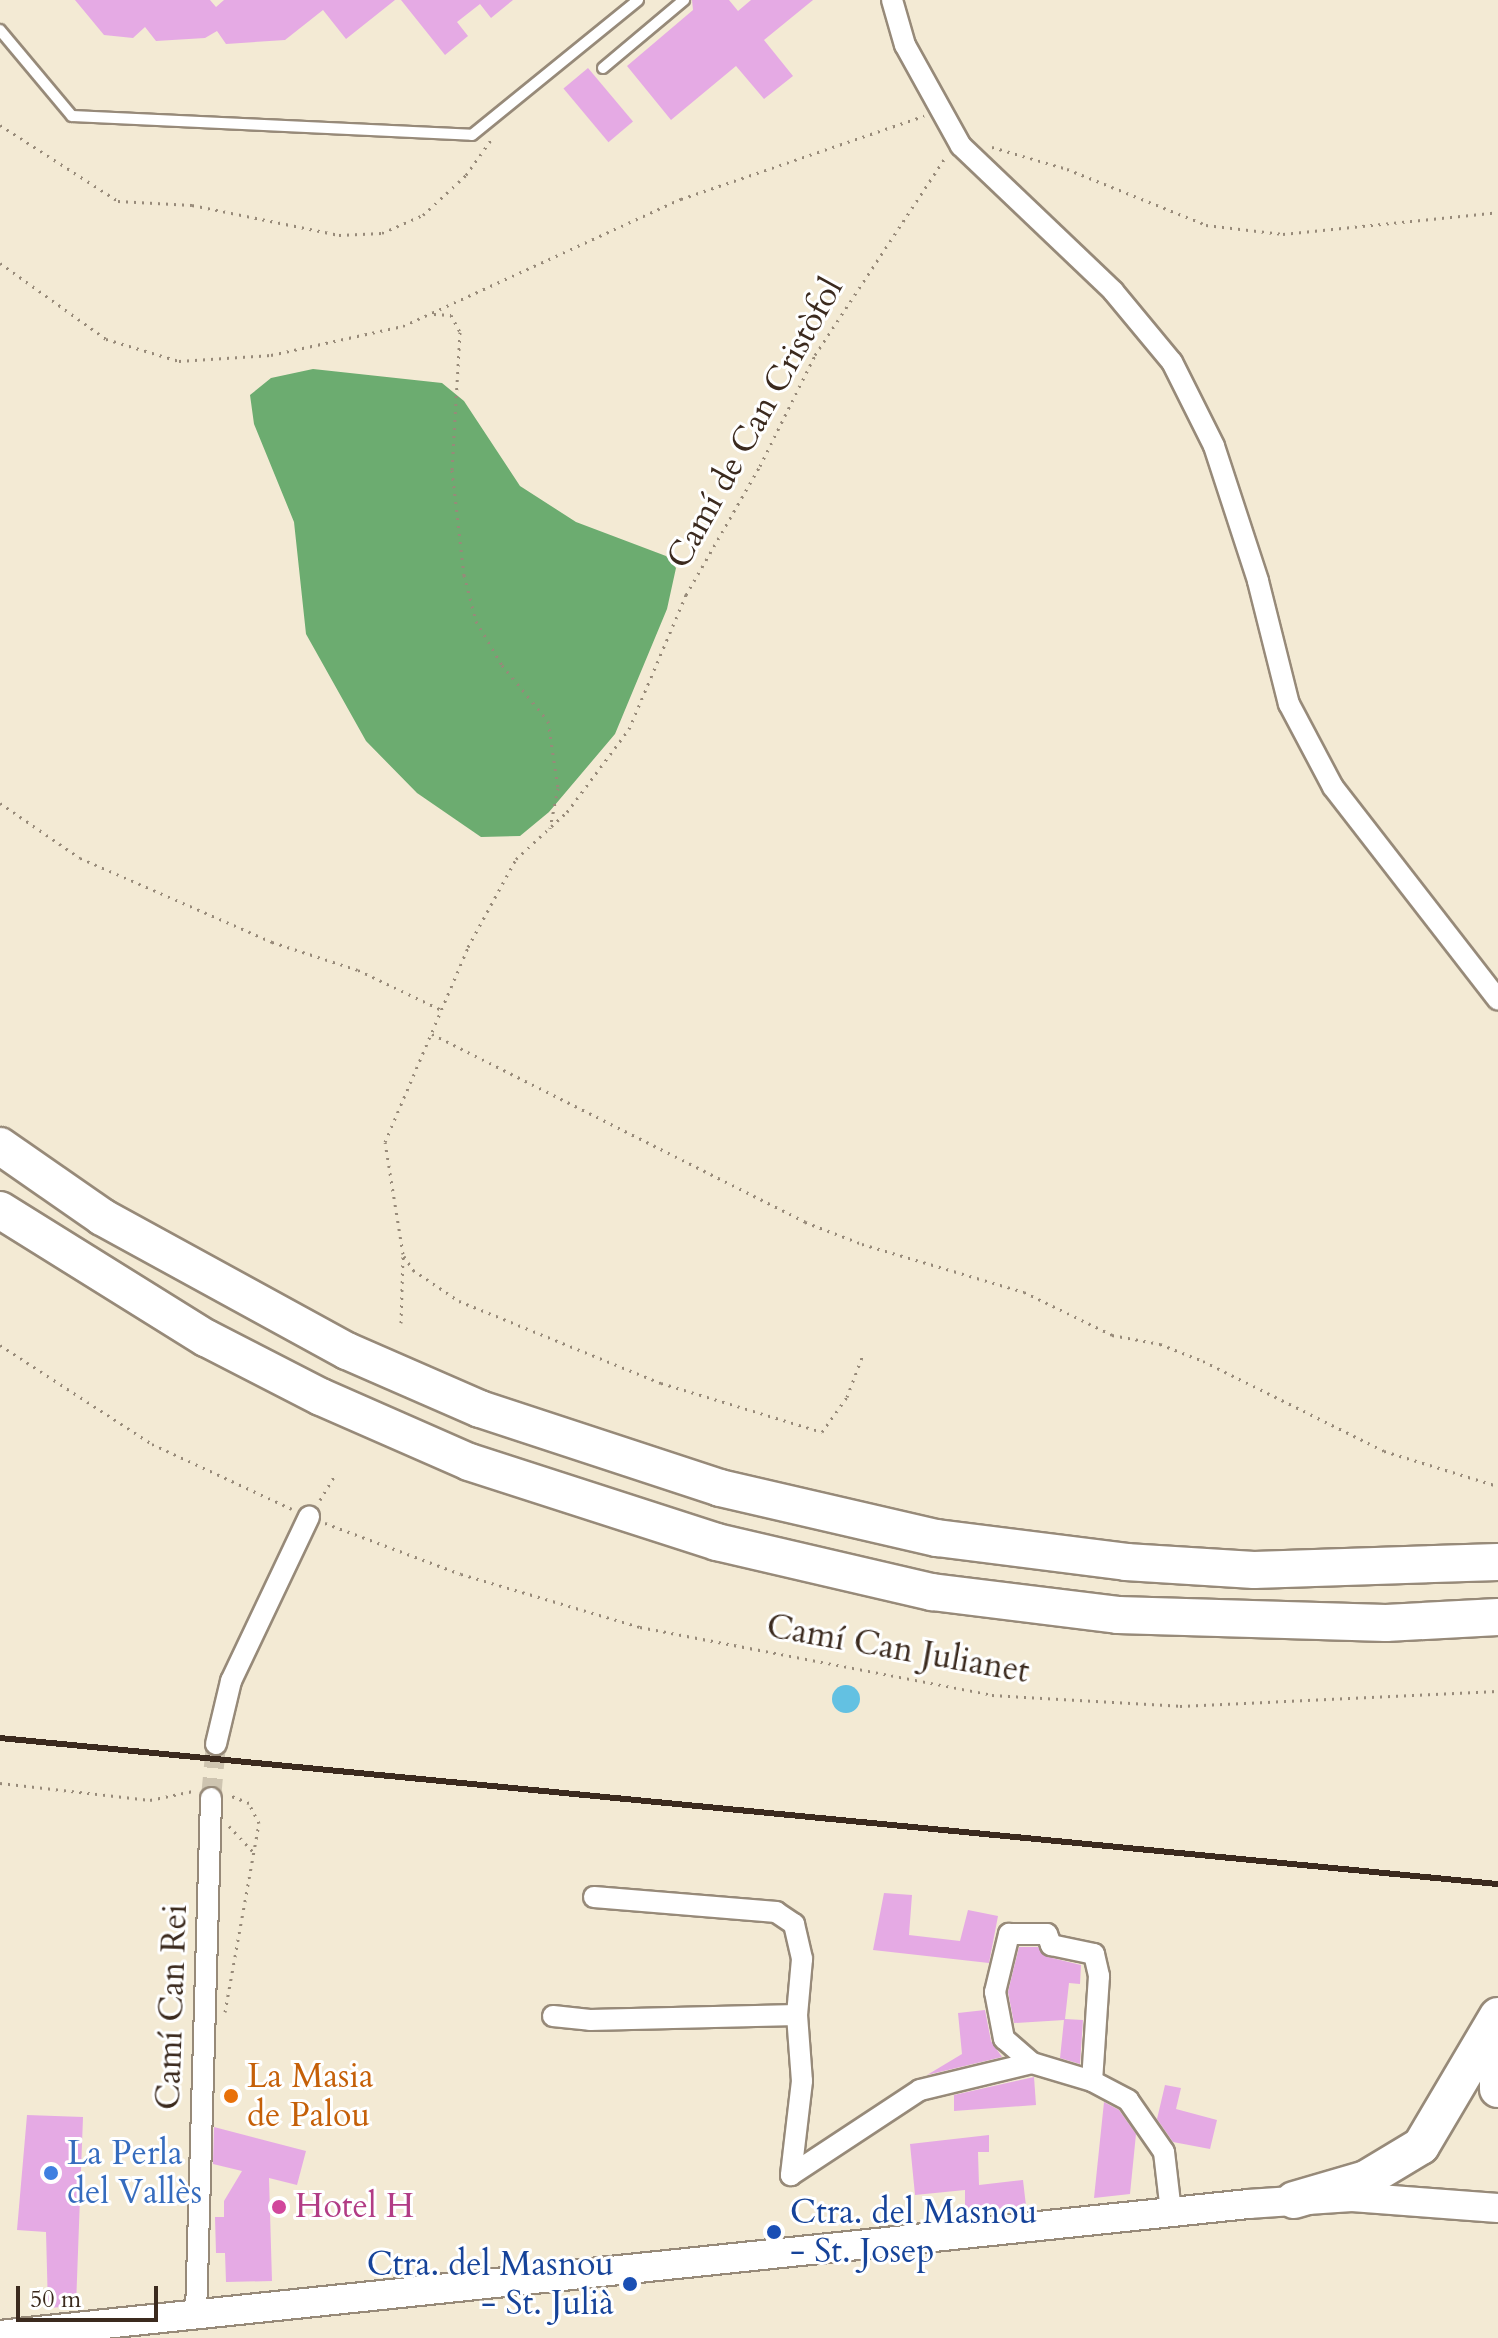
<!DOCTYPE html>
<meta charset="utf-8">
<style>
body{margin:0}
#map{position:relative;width:1498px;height:2338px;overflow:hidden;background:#f3ead4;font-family:Cardo,serif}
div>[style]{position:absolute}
.forest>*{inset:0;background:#6cac70}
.water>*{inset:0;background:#63c1e2}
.round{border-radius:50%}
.building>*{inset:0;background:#e5aae4;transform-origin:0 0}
.street-tunnel>*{height:20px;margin-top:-10px;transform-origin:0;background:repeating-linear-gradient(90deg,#cec4b0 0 20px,transparent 0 30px)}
.path>*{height:3px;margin-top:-1.5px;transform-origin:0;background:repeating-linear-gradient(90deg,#978a79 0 2px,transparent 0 8px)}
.roads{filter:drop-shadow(2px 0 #978a79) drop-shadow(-2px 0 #978a79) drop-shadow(0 2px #978a79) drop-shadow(0 -2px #978a79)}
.lane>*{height:10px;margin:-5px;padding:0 5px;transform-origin:5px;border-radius:5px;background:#fff}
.street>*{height:20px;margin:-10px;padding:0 10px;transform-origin:10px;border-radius:10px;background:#fff}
.secondary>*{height:28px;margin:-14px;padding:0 14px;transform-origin:14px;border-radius:14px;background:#fff}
.highway>*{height:36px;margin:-18px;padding:0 18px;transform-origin:18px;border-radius:18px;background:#fff}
.rail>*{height:6px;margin:-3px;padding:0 3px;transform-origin:3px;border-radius:3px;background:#3b2a1e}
.dots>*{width:22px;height:22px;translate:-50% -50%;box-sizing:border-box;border:4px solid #fff;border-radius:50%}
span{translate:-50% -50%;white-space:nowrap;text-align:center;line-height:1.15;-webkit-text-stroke:6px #fff;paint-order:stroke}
.street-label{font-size:34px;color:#3b2a1e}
.food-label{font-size:34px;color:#c56008}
.left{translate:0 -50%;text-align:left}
.shop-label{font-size:34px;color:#366cbe}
.hotel-label{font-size:34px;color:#b23c85}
.transit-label{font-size:34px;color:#164399}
.right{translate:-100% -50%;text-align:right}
.scale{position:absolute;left:16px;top:2286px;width:142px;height:36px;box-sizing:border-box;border:4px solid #3b2a1e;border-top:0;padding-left:10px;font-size:24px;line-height:28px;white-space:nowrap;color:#3b2a1e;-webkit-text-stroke:6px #fff;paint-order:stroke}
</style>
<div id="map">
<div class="forest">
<i style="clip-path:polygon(313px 369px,442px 383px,464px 401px,520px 486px,576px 522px,666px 556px,676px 568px,667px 609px,615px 734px,549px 812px,520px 836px,481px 837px,417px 793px,366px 741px,306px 634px,294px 522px,254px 424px,250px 395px,271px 378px)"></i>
</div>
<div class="water">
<i class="round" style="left:832px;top:1685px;width:28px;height:28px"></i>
</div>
<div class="building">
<i style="clip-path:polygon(75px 0,210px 0,216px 7px,224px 0,395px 0,346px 39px,323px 10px,285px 40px,226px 44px,217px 31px,205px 38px,156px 41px,145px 27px,133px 38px,104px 35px)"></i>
<i style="clip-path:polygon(401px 0,513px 0,491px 18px,480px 4px,457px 22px,468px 36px,445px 55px)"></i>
<i style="clip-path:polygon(692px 0,729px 0,738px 11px,751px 0,813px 0,764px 40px,793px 76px,764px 99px,736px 66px,671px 120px,627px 66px,693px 10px)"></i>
<i style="left:588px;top:68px;width:70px;height:32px;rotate:50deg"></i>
<i style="clip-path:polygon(884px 1893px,912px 1895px,909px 1935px,960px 1941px,968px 1910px,998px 1916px,989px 1963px,873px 1950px)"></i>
<i style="clip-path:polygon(1019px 1947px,1038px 1947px,1048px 1957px,1081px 1965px,1080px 1984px,1069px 1983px,1065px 2019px,1083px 2020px,1080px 2064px,1060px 2058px,1064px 2020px,1014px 2023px,1008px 1992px)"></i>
<i style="clip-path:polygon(985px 2010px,991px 2041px,1002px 2057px,927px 2075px,962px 2054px,958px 2013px)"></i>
<i style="clip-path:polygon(1034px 2077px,1036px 2105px,954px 2111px,954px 2095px)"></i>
<i style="clip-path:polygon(1165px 2085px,1181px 2088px,1176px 2109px,1217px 2120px,1210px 2149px,1173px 2142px,1157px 2119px)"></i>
<i style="clip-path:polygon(1104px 2102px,1119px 2110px,1136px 2134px,1130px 2194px,1094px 2198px)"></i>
<i style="clip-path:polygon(27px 2115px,83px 2117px,76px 2306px,48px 2308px,46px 2232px,17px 2230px)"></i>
<i style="clip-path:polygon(214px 2127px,306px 2151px,297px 2185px,269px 2178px,272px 2281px,226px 2282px,225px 2253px,216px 2253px,215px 2217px,224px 2217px,224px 2201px,242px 2171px,213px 2164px)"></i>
<i style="clip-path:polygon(989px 2135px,989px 2152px,978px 2152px,979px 2185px,1023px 2180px,1026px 2206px,965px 2212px,965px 2190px,915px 2195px,910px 2144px)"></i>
</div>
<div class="street-tunnel">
<i style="left:211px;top:1798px;width:54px;rotate:-84.7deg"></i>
</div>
<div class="path">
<i style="left:0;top:125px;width:140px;rotate:32.8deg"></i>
<i style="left:118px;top:201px;width:74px;rotate:3.1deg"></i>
<i style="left:192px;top:205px;width:150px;rotate:11.5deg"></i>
<i style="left:339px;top:235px;width:43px;rotate:-2.7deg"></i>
<i style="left:382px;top:233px;width:45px;rotate:-23.7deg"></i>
<i style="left:423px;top:215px;width:59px;rotate:-42.9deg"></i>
<i style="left:466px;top:175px;width:43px;rotate:-54.5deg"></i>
<i style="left:992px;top:147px;width:78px;rotate:16.3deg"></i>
<i style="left:1067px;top:169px;width:150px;rotate:21.9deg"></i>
<i style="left:1206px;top:225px;width:78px;rotate:6.7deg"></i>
<i style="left:1283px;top:234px;width:216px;rotate:-5.8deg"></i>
<i style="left:0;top:263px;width:130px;rotate:35.6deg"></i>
<i style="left:106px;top:339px;width:76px;rotate:16.8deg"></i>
<i style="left:179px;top:361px;width:92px;rotate:-3.7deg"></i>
<i style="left:271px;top:355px;width:135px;rotate:-12.4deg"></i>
<i style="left:403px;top:326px;width:306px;rotate:-24.6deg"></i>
<i style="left:681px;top:199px;width:257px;rotate:-18.9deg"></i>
<i style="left:434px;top:314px;width:17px;rotate:3deg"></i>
<i style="left:451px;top:315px;width:19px;rotate:62deg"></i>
<i style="left:460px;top:332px;width:138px;rotate:93.3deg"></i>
<i style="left:452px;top:470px;width:106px;rotate:83.5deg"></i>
<i style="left:464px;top:575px;width:48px;rotate:75.4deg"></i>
<i style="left:476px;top:621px;width:51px;rotate:59.4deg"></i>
<i style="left:502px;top:665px;width:72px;rotate:50.6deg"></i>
<i style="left:548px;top:721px;width:68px;rotate:81.5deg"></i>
<i style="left:558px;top:788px;width:41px;rotate:101.3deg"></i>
<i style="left:0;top:803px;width:97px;rotate:34.5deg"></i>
<i style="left:80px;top:858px;width:210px;rotate:23.6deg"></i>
<i style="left:272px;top:942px;width:90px;rotate:18deg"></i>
<i style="left:358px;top:970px;width:93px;rotate:25.5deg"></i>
<i style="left:432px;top:1034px;width:418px;rotate:26.7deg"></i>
<i style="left:805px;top:1222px;width:61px;rotate:21.1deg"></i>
<i style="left:862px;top:1244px;width:169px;rotate:16.5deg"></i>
<i style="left:1024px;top:1292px;width:98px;rotate:26deg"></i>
<i style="left:1112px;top:1335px;width:49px;rotate:10.6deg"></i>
<i style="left:1160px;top:1344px;width:46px;rotate:21.6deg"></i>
<i style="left:1203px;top:1361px;width:202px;rotate:26.4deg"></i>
<i style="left:1384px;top:1451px;width:119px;rotate:17.1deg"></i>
<i style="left:404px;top:1256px;width:17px;rotate:57deg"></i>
<i style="left:413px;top:1270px;width:55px;rotate:34deg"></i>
<i style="left:459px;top:1301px;width:218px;rotate:22.1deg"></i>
<i style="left:661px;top:1383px;width:168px;rotate:16.9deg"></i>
<i style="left:822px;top:1432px;width:43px;rotate:-54.5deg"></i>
<i style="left:847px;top:1397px;width:43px;rotate:-69.4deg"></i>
<i style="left:401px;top:1323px;width:69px;rotate:-88.3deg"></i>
<i style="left:403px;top:1254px;width:113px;rotate:-99.1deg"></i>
<i style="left:385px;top:1142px;width:212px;rotate:-66.9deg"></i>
<i style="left:468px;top:947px;width:100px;rotate:-61.4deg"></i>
<i style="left:516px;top:859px;width:69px;rotate:-42.7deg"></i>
<i style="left:567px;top:812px;width:104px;rotate:-53.2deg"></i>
<i style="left:629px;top:729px;width:146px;rotate:-67deg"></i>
<i style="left:686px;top:595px;width:149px;rotate:-60.2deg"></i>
<i style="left:760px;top:466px;width:124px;rotate:-63.6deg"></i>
<i style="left:815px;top:355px;width:238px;rotate:-56.6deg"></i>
<i style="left:0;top:1345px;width:181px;rotate:33.1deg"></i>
<i style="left:152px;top:1444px;width:154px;rotate:24.9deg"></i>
<i style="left:320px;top:1500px;width:27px;rotate:-59deg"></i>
<i style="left:325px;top:1523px;width:145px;rotate:20.6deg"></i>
<i style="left:461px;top:1574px;width:187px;rotate:16.5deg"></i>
<i style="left:640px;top:1627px;width:359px;rotate:10.9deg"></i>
<i style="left:992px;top:1695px;width:188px;rotate:3.3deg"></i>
<i style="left:1180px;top:1706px;width:318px;rotate:-2.7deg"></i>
<i style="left:0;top:1783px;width:151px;rotate:6.5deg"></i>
<i style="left:150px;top:1800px;width:44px;rotate:-11.8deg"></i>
<i style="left:229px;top:1826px;width:35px;rotate:47deg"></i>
<i style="left:225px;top:2012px;width:192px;rotate:-79.8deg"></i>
<i style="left:259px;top:1823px;width:22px;rotate:-117deg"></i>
<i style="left:249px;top:1803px;width:22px;rotate:-158deg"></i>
</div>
<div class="roads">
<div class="lane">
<i style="left:0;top:30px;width:112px;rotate:50.1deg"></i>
<i style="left:72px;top:116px;width:400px;rotate:2.7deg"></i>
<i style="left:472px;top:135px;width:214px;rotate:-39.1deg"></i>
<i style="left:603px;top:68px;width:106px;rotate:-40deg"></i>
</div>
<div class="street">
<i style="left:892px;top:0;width:47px;rotate:73.9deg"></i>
<i style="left:905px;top:45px;width:115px;rotate:61deg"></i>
<i style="left:961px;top:146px;width:210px;rotate:43.6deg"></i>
<i style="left:1113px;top:291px;width:92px;rotate:50.3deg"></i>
<i style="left:1172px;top:362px;width:94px;rotate:63.4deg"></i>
<i style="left:1214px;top:446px;width:142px;rotate:71.9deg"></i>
<i style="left:1258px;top:581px;width:127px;rotate:75.9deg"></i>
<i style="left:1289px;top:704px;width:94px;rotate:62.1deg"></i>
<i style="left:1333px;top:787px;width:269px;rotate:52.2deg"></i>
<i style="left:216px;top:1744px;width:65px;rotate:-76.6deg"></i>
<i style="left:231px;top:1681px;width:182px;rotate:-64.6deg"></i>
<i style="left:594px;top:1897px;width:183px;rotate:4.7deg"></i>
<i style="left:776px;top:1912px;width:22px;rotate:34deg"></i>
<i style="left:794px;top:1924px;width:36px;rotate:77deg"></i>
<i style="left:802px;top:1959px;width:56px;rotate:95.1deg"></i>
<i style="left:553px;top:2016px;width:37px;rotate:6deg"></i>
<i style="left:590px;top:2020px;width:207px;rotate:-1.4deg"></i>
<i style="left:797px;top:2015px;width:66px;rotate:85.7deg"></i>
<i style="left:802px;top:2081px;width:95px;rotate:96.7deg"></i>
<i style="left:791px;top:2175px;width:154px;rotate:-33.4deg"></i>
<i style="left:920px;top:2090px;width:115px;rotate:-13.6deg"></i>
<i style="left:1092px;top:2081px;width:63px;rotate:-163.3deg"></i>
<i style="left:1032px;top:2063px;width:37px;rotate:-139deg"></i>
<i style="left:1004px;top:2039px;width:48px;rotate:-100.8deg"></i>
<i style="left:995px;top:1992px;width:60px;rotate:-76.4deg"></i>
<i style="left:1009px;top:1934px;width:38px"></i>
<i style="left:1047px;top:1934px;width:12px;rotate:70deg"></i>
<i style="left:1051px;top:1945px;width:44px;rotate:11.8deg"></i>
<i style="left:1094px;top:1954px;width:23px;rotate:77deg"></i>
<i style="left:1099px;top:1976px;width:105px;rotate:93.8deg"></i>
<i style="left:1092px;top:2081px;width:41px;rotate:27.8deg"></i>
<i style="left:1128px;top:2100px;width:63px;rotate:55.3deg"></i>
<i style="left:1164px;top:2152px;width:60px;rotate:83.3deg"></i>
<i style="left:196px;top:2314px;width:516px;rotate:-88.33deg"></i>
</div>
<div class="secondary">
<i style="left:0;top:2335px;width:1255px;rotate:-5.99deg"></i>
<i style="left:1248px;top:2204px;width:104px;rotate:-3.9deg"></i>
<i style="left:1352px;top:2197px;width:146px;rotate:4.3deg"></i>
</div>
<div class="highway">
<i style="left:0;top:1146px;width:124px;rotate:34.8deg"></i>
<i style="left:102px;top:1217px;width:279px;rotate:28.7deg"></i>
<i style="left:347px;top:1351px;width:145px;rotate:23.6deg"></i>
<i style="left:480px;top:1409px;width:253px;rotate:18.2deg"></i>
<i style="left:720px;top:1488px;width:223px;rotate:13deg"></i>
<i style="left:937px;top:1538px;width:191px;rotate:7.2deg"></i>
<i style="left:1126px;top:1562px;width:128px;rotate:3.6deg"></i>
<i style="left:1254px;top:1570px;width:244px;rotate:-1.9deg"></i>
<i style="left:0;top:1210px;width:243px;rotate:31.9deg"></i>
<i style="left:206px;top:1338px;width:129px;rotate:27.2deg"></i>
<i style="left:321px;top:1397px;width:162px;rotate:23.7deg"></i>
<i style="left:469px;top:1462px;width:261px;rotate:17.9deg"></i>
<i style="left:717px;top:1542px;width:221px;rotate:13.1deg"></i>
<i style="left:932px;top:1592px;width:187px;rotate:7deg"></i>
<i style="left:1118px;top:1615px;width:268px;rotate:1.7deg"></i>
<i style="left:1386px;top:1623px;width:112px;rotate:-3.1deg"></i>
<i style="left:1498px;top:2056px;width:33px;rotate:90deg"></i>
<i style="left:1294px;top:2200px;width:75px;rotate:-16.3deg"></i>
<i style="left:1366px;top:2179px;width:64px;rotate:-31deg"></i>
<i style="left:1421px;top:2146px;width:151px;rotate:-59.4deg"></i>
</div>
</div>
<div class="rail">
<i style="left:0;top:1738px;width:1505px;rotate:5.57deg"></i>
</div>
<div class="dots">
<i style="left:231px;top:2096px;background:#e8710a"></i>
<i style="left:51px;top:2173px;background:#3f7fe0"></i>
<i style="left:279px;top:2207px;background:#d1479c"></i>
<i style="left:774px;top:2232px;background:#1a4fb4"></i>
<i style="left:630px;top:2284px;background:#1a4fb4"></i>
</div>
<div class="street-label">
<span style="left:755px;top:423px;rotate:-61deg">Camí de Can Cristòfol</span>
<span style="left:898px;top:1649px;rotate:10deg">Camí Can Julianet</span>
<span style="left:172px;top:2007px;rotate:-88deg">Camí Can Rei</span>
</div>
<div class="food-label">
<span class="left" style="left:247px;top:2096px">La Masia<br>de Palou</span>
</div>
<div class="shop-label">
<span class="left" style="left:67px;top:2173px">La Perla<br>del Vallès</span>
</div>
<div class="hotel-label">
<span class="left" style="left:295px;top:2207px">Hotel H</span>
</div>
<div class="transit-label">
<span class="left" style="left:790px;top:2232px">Ctra. del Masnou<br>- St. Josep</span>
<span class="right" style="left:614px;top:2284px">Ctra. del Masnou<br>- St. Julià</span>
</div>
<div class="scale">50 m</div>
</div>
